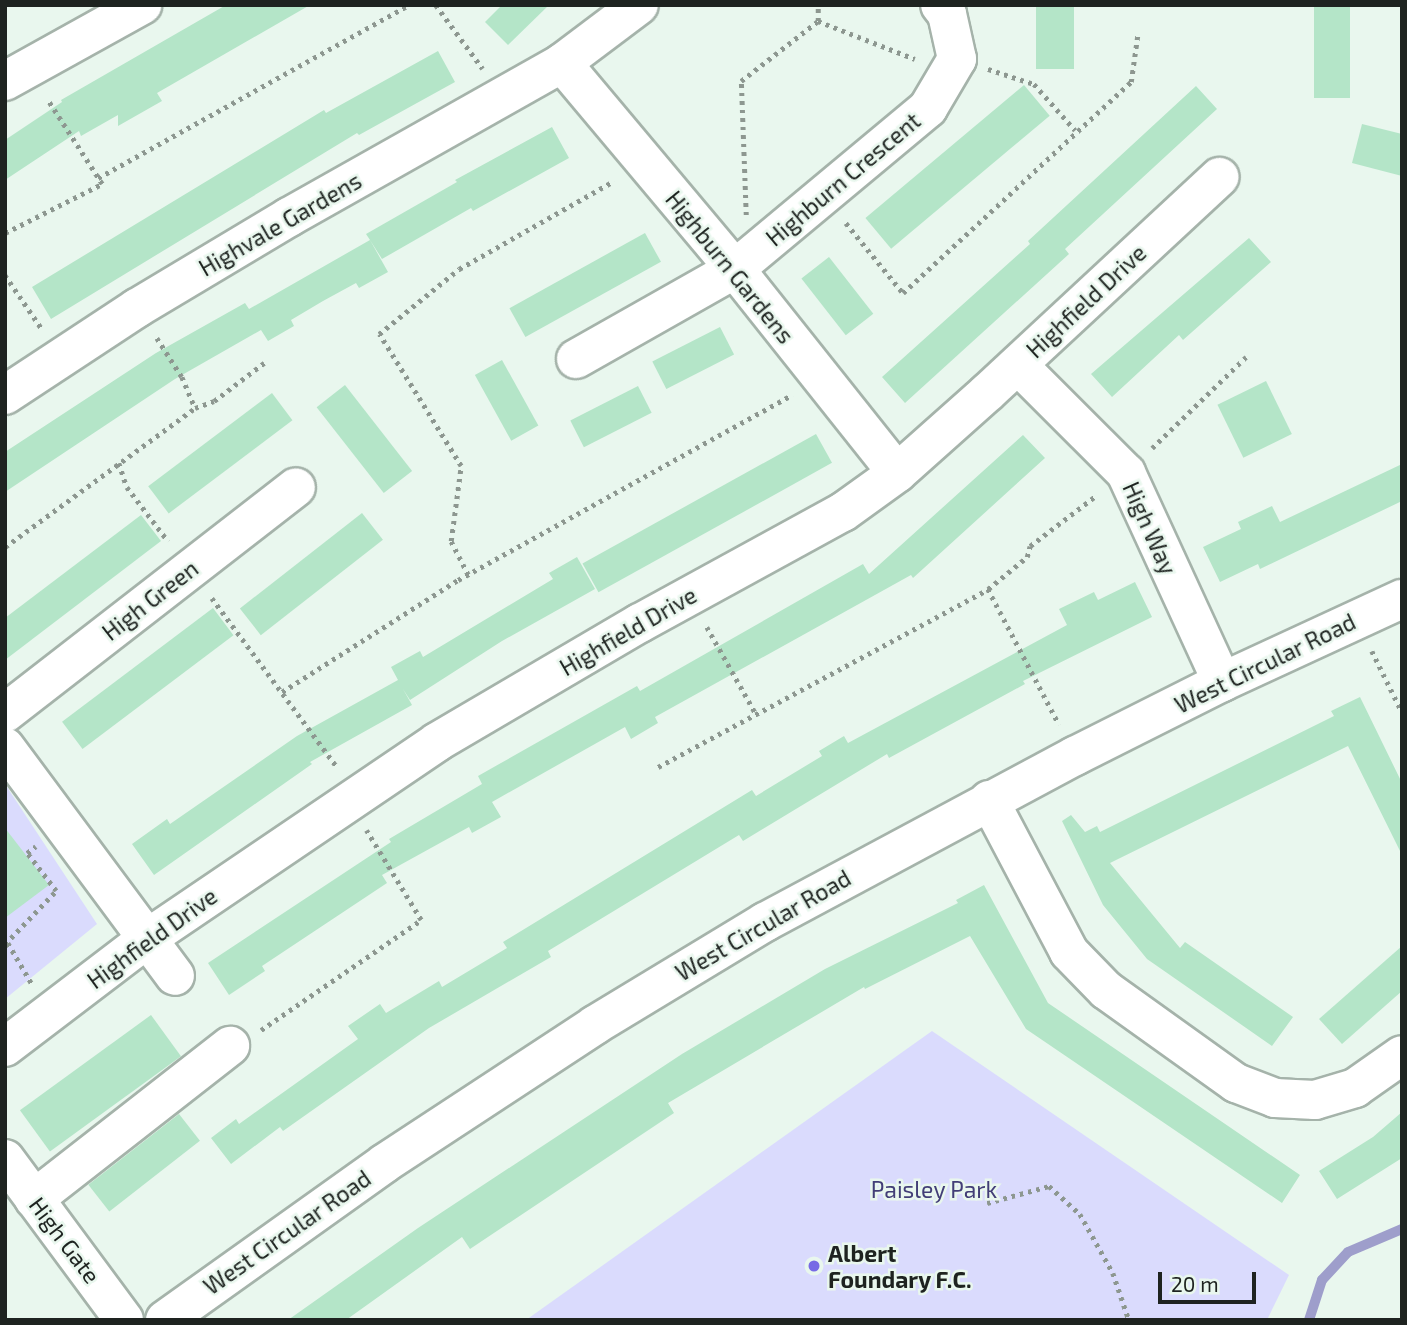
<!DOCTYPE html>
<style>
body{margin:0}
#map{position:relative;width:1407px;height:1325px;overflow:hidden;background:#e9f7ee;font-family:"Exo 2",sans-serif}
div>[style]{position:absolute}
.green>*{inset:0;background:#dadbfd}
.stream>*{height:10px;margin:-5px;padding:0 5px;transform-origin:5px;border-radius:5px;background:#9e9ecb}
.building>*{inset:0;background:#b4e5c8;transform-origin:0 0}
.path>*{height:4.5px;margin-top:-2.25px;transform-origin:0;background:repeating-linear-gradient(90deg,#8d9790 0 3.5px,transparent 0 8.5px)}
.roads{filter:drop-shadow(2px 0 #a5b3aa) drop-shadow(-2px 0 #a5b3aa) drop-shadow(0 2px #a5b3aa) drop-shadow(0 -2px #a5b3aa)}
.minor>*{height:38px;margin:-19px;padding:0 19px;transform-origin:19px;border-radius:19px;background:#fff}
.highway>*{height:38px;margin:-19px;padding:0 19px;transform-origin:19px;border-radius:19px;background:#fff}
.dots>*{width:19px;height:19px;translate:-50% -50%;box-sizing:border-box;border:4px solid #e9f7ee;border-radius:50%}
span{translate:-50% -50%;white-space:nowrap;text-align:center;line-height:1.15;-webkit-text-stroke:5px #e9f7ee;paint-order:stroke}
.street-label{font-size:23px;color:#1e2320}
.park-label{font-size:23px;color:#423e77}
.poi-label{font-size:23px;color:#1e2320;font-weight:700}
.left{translate:0 -50%;text-align:left}
.frame{position:absolute;inset:0;border:7px solid #1e2320;pointer-events:none}
.scale{position:absolute;left:1158px;top:1272px;width:98px;height:32px;box-sizing:border-box;border:4px solid #1e2320;border-top:0;padding-left:9px;font-size:21px;line-height:24px;white-space:nowrap;color:#1e2320;-webkit-text-stroke:5px #e9f7ee;paint-order:stroke}
</style>
<div id="map">
<div class="green">
<i style="clip-path:polygon(5px 784px,97px 924px,5px 999px)"></i>
<i style="clip-path:polygon(932px 1031px,1289px 1275px,1267px 1320px,526px 1320px)"></i>
</div>
<div class="stream">
<i style="left:1309px;top:1320px;width:42px;rotate:-72deg"></i>
<i style="left:1322px;top:1280px;width:38px;rotate:-47deg"></i>
<i style="left:1348px;top:1252px;width:59px;rotate:-23.1deg"></i>
</div>
<div class="building">
<i style="clip-path:polygon(226px 5px,310px 5px,157px 93px,162px 101px,118px 126px,118px 115px,81px 136px,79px 131px,5px 180px,5px 140px,62px 102px,61px 100px)"></i>
<i style="clip-path:polygon(502px 5px,549px 5px,508px 45px,485px 22px)"></i>
<i style="left:1036px;top:5px;width:38px;height:64px"></i>
<i style="left:1314px;top:5px;width:36px;height:93px"></i>
<i style="clip-path:polygon(438px 51px,455px 82px,359px 135px,357px 133px,51px 319px,32px 287px,324px 110px,326px 113px)"></i>
<i style="left:1024px;top:85px;width:40px;height:207px;rotate:50deg"></i>
<i style="clip-path:polygon(1196px 86px,1217px 109px,1065px 249px,1069px 254px,905px 403px,882px 377px,1030px 244px,1028px 241px)"></i>
<i style="clip-path:polygon(1362px 124px,1402px 134px,1402px 176px,1352px 163px)"></i>
<i style="clip-path:polygon(552px 127px,569px 158px,473px 211px,471px 208px,382px 259px,370px 240px,388px 272px,359px 288px,356px 283px,323px 301px,291px 320px,294px 326px,268px 341px,261px 330px,175px 379px,5px 492px,5px 452px,156px 353px,245px 303px,249px 309px,370px 240px,366px 234px,457px 182px,455px 180px)"></i>
<i style="left:645px;top:233px;width:33px;height:155px;rotate:61deg"></i>
<i style="clip-path:polygon(1249px 238px,1271px 262px,1183px 340px,1179px 335px,1112px 397px,1091px 374px)"></i>
<i style="left:829px;top:257px;width:72px;height:35px;rotate:52deg"></i>
<i style="left:720px;top:327px;width:31px;height:76px;rotate:63deg"></i>
<i style="left:502px;top:360px;width:75px;height:31px;rotate:61deg"></i>
<i style="left:1266px;top:381px;width:59px;height:54px;rotate:64deg"></i>
<i style="left:345px;top:385px;width:109px;height:36px;rotate:52deg"></i>
<i style="left:638px;top:386px;width:30px;height:76px;rotate:63deg"></i>
<i style="left:272px;top:393px;width:34px;height:155px;rotate:53deg"></i>
<i style="left:816px;top:434px;width:33px;height:267px;rotate:61deg"></i>
<i style="clip-path:polygon(1023px 435px,1045px 458px,913px 578px,911px 575px,655px 717px,658px 723px,631px 739px,625px 727px,492px 802px,501px 817px,472px 833px,469px 827px,382px 875px,387px 883px,262px 966px,265px 971px,229px 995px,208px 963px,391px 842px,389px 839px,482px 784px,478px 776px,637px 686px,640px 691px,863px 564px,869px 574px)"></i>
<i style="clip-path:polygon(1402px 464px,1402px 501px,1260px 569px,1258px 564px,1220px 582px,1203px 547px,1241px 529px,1238px 522px,1272px 506px,1280px 522px)"></i>
<i style="left:362px;top:513px;width:34px;height:155px;rotate:52deg"></i>
<i style="clip-path:polygon(141px 515px,161px 541px,5px 660px,5px 618px)"></i>
<i style="clip-path:polygon(577px 557px,595px 589px,502px 641px,410px 700px,403px 689px,412px 705px,310px 762px,312px 764px,154px 875px,132px 844px,167px 819px,170px 824px,297px 736px,398px 680px,391px 667px,420px 651px,423px 657px,553px 579px,549px 573px)"></i>
<i style="clip-path:polygon(1135px 582px,1152px 617px,1023px 681px,1025px 684px,889px 758px,887px 754px,743px 841px,739px 835px,548px 951px,551px 957px,429px 1028px,283px 1131px,280px 1127px,231px 1164px,211px 1138px,236px 1119px,239px 1124px,358px 1039px,348px 1026px,380px 1004px,386px 1013px,439px 981px,442px 987px,507px 948px,503px 942px,752px 790px,756px 796px,822px 756px,819px 751px,844px 736px,848px 743px,1067px 625px,1059px 609px,1094px 592px,1098px 600px)"></i>
<i style="left:213px;top:608px;width:34px;height:189px;rotate:53deg"></i>
<i style="clip-path:polygon(1360px 697px,1402px 783px,1402px 855px,1348px 746px,1110px 863px,1180px 948px,1185px 942px,1293px 1017px,1272px 1046px,1147px 959px,1103px 905px,1062px 821px,1071px 815px,1085px 832px,1097px 826px,1100px 832px,1334px 716px,1331px 711px)"></i>
<i style="clip-path:polygon(5px 828px,49px 885px,5px 918px)"></i>
<i style="clip-path:polygon(984px 885px,1048px 1003px,1300px 1175px,1282px 1203px,1026px 1029px,970px 936px,865px 989px,864px 987px,668px 1103px,674px 1113px,470px 1249px,462px 1237px,346px 1320px,288px 1320px,418px 1228px,682px 1054px,825px 969px,958px 903px,956px 900px)"></i>
<i style="clip-path:polygon(1402px 946px,1402px 991px,1342px 1044px,1319px 1019px)"></i>
<i style="left:151px;top:1015px;width:51px;height:162px;rotate:54deg"></i>
<i style="clip-path:polygon(1402px 1112px,1402px 1158px,1337px 1199px,1319px 1171px,1373px 1137px)"></i>
<i style="left:179px;top:1114px;width:34px;height:115px;rotate:52deg"></i>
</div>
<div class="path">
<i style="left:436px;top:5px;width:79px;rotate:53.7deg"></i>
<i style="left:818px;top:21px;width:104px;rotate:21.4deg"></i>
<i style="left:988px;top:69px;width:48px;rotate:18.1deg"></i>
<i style="left:1034px;top:84px;width:62px;rotate:48.3deg"></i>
<i style="left:98px;top:178px;width:356px;rotate:-29.1deg"></i>
<i style="left:746px;top:215px;width:134px;rotate:-92.1deg"></i>
<i style="left:741px;top:81px;width:98px;rotate:-37.9deg"></i>
<i style="left:818px;top:21px;width:16px;rotate:-90deg"></i>
<i style="left:846px;top:223px;width:90px;rotate:50.8deg"></i>
<i style="left:903px;top:293px;width:311px;rotate:-42.8deg"></i>
<i style="left:1131px;top:82px;width:50px;rotate:-82deg"></i>
<i style="left:5px;top:233px;width:109px;rotate:-26.8deg"></i>
<i style="left:102px;top:184px;width:101px;rotate:-122.9deg"></i>
<i style="left:5px;top:275px;width:65px;rotate:55.6deg"></i>
<i style="left:157px;top:338px;width:46px;rotate:57.3deg"></i>
<i style="left:182px;top:377px;width:34px;rotate:67deg"></i>
<i style="left:1152px;top:448px;width:131px;rotate:-44.1deg"></i>
<i style="left:119px;top:463px;width:25px;rotate:72deg"></i>
<i style="left:127px;top:487px;width:68px;rotate:52.8deg"></i>
<i style="left:5px;top:547px;width:235px;rotate:-36.2deg"></i>
<i style="left:195px;top:408px;width:20px;rotate:-20deg"></i>
<i style="left:214px;top:401px;width:63px;rotate:-37.2deg"></i>
<i style="left:468px;top:575px;width:38px;rotate:-117deg"></i>
<i style="left:451px;top:541px;width:76px;rotate:-82.4deg"></i>
<i style="left:461px;top:466px;width:155px;rotate:-121.8deg"></i>
<i style="left:379px;top:334px;width:103px;rotate:-39.1deg"></i>
<i style="left:459px;top:269px;width:178px;rotate:-29.6deg"></i>
<i style="left:988px;top:589px;width:50px;rotate:-39.4deg"></i>
<i style="left:1027px;top:557px;width:11px;rotate:-75deg"></i>
<i style="left:1030px;top:546px;width:84px;rotate:-37.3deg"></i>
<i style="left:212px;top:598px;width:212px;rotate:53.5deg"></i>
<i style="left:707px;top:627px;width:100px;rotate:60.6deg"></i>
<i style="left:1372px;top:651px;width:68px;rotate:63.8deg"></i>
<i style="left:282px;top:692px;width:209px;rotate:-32.5deg"></i>
<i style="left:458px;top:580px;width:382px;rotate:-29deg"></i>
<i style="left:658px;top:767px;width:375px;rotate:-28.3deg"></i>
<i style="left:988px;top:589px;width:153px;rotate:62.3deg"></i>
<i style="left:8px;top:943px;width:48px;rotate:59.7deg"></i>
<i style="left:5px;top:944px;width:74px;rotate:-46.1deg"></i>
<i style="left:56px;top:891px;width:48px;rotate:-127.3deg"></i>
<i style="left:27px;top:853px;width:11px;rotate:-38deg"></i>
<i style="left:261px;top:1030px;width:194px;rotate:-34.5deg"></i>
<i style="left:421px;top:920px;width:105px;rotate:-121.4deg"></i>
<i style="left:987px;top:1203px;width:64px;rotate:-15.3deg"></i>
<i style="left:1049px;top:1186px;width:42px;rotate:42.1deg"></i>
<i style="left:1080px;top:1214px;width:68px;rotate:60.8deg"></i>
<i style="left:1113px;top:1273px;width:50px;rotate:71.2deg"></i>
</div>
<div class="roads">
<div class="minor">
<i style="left:562px;top:63px;width:269px;rotate:50deg"></i>
<i style="left:735px;top:269px;width:260px;rotate:51.5deg"></i>
<i style="left:5px;top:81px;width:157px;rotate:-29deg"></i>
<i style="left:576px;top:359px;width:183px;rotate:-29.5deg"></i>
<i style="left:735px;top:269px;width:251px;rotate:-39.8deg"></i>
<i style="left:928px;top:108px;width:57px;rotate:-59.4deg"></i>
<i style="left:957px;top:59px;width:46px;rotate:-102.5deg"></i>
<i style="left:947px;top:14px;width:11px;rotate:-128deg"></i>
<i style="left:1018px;top:365px;width:153px;rotate:45deg"></i>
<i style="left:1126px;top:473px;width:230px;rotate:65.3deg"></i>
<i style="left:5px;top:395px;width:158px;rotate:-33.4deg"></i>
<i style="left:137px;top:308px;width:177px;rotate:-30.9deg"></i>
<i style="left:289px;top:217px;width:313px;rotate:-29.4deg"></i>
<i style="left:562px;top:63px;width:96px;rotate:-37deg"></i>
<i style="left:5px;top:713px;width:368px;rotate:-37.8deg"></i>
<i style="left:5px;top:747px;width:285px;rotate:53.4deg"></i>
<i style="left:989px;top:800px;width:172px;rotate:62.2deg"></i>
<i style="left:1069px;top:952px;width:53px;rotate:45.8deg"></i>
<i style="left:1106px;top:990px;width:160px;rotate:35.6deg"></i>
<i style="left:1236px;top:1083px;width:42px;rotate:21deg"></i>
<i style="left:1275px;top:1098px;width:40px;rotate:2.9deg"></i>
<i style="left:1315px;top:1100px;width:42px;rotate:-16.7deg"></i>
<i style="left:1355px;top:1088px;width:57px;rotate:-35.1deg"></i>
<i style="left:5px;top:1047px;width:180px;rotate:-37.3deg"></i>
<i style="left:148px;top:938px;width:349px;rotate:-34.1deg"></i>
<i style="left:437px;top:742px;width:235px;rotate:-30.4deg"></i>
<i style="left:640px;top:623px;width:231px;rotate:-28.7deg"></i>
<i style="left:843px;top:512px;width:67px;rotate:-35.8deg"></i>
<i style="left:897px;top:473px;width:122px;rotate:-41.7deg"></i>
<i style="left:988px;top:392px;width:316px;rotate:-42.9deg"></i>
<i style="left:5px;top:1159px;width:200px;rotate:53.5deg"></i>
<i style="left:34px;top:1199px;width:249px;rotate:-38deg"></i>
</div>
<div class="highway">
<i style="left:165px;top:1320px;width:270px;rotate:-35.5deg"></i>
<i style="left:385px;top:1163px;width:251px;rotate:-33.3deg"></i>
<i style="left:595px;top:1025px;width:199px;rotate:-31.2deg"></i>
<i style="left:765px;top:922px;width:352px;rotate:-28.2deg"></i>
<i style="left:1075px;top:756px;width:165px;rotate:-26.7deg"></i>
<i style="left:1222px;top:682px;width:198px;rotate:-24.8deg"></i>
</div>
</div>
<div class="dots">
<i style="left:814px;top:1266px;background:#776ae5"></i>
</div>
<div class="street-label">
<span style="left:843px;top:179px;rotate:-40deg">Highburn Crescent</span>
<span style="left:280px;top:224px;rotate:-30deg">Highvale Gardens</span>
<span style="left:730px;top:267px;rotate:51deg">Highburn Gardens</span>
<span style="left:1086px;top:301px;rotate:-43deg">Highfield Drive</span>
<span style="left:1150px;top:528px;rotate:66deg">High Way</span>
<span style="left:150px;top:600px;rotate:-38deg">High Green</span>
<span style="left:628px;top:631px;rotate:-30deg">Highfield Drive</span>
<span style="left:1265px;top:663px;rotate:-26deg">West Circular Road</span>
<span style="left:763px;top:925px;rotate:-30deg">West Circular Road</span>
<span style="left:152px;top:938px;rotate:-36deg">Highfield Drive</span>
<span style="left:287px;top:1232px;rotate:-35deg">West Circular Road</span>
<span style="left:65px;top:1240px;rotate:53deg">High Gate</span>
</div>
<div class="park-label">
<span style="left:934px;top:1189px">Paisley Park</span>
</div>
<div class="poi-label">
<span class="left" style="left:828px;top:1266px">Albert<br>Foundary F.C.</span>
</div>
<div class="frame"></div>
<div class="scale">20 m</div>
</div>
